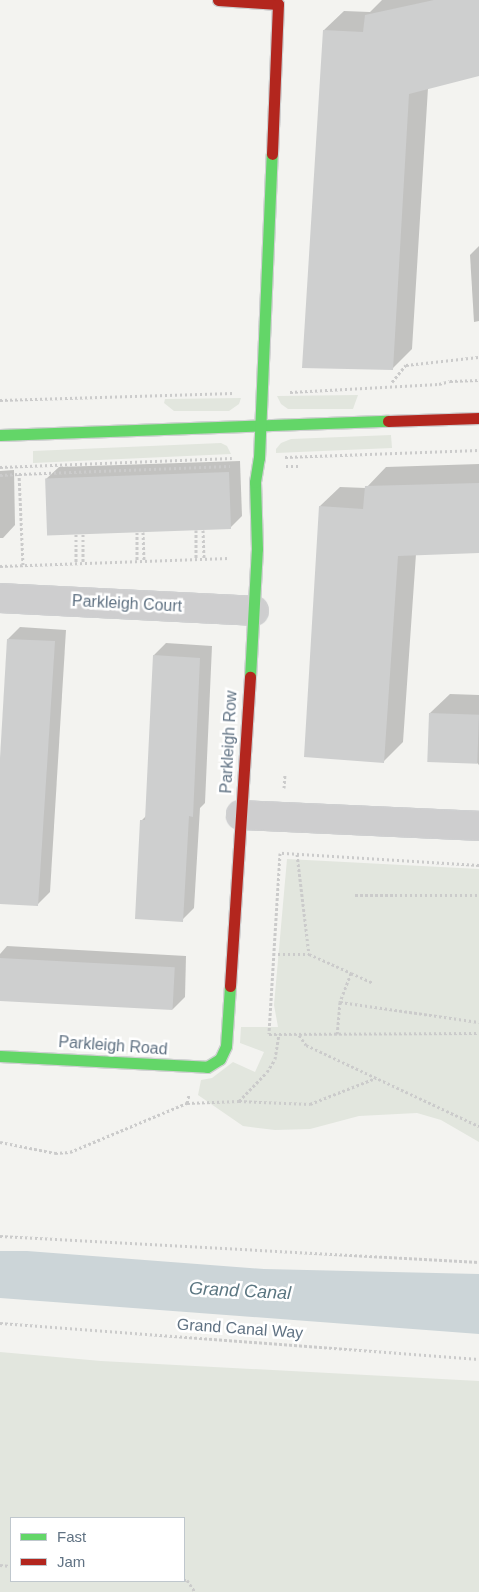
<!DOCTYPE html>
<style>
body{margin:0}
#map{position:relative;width:479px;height:1592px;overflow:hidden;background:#f3f3f0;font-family:Helvetica,sans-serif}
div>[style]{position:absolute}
.green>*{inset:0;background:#e2e6de}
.water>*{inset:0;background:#ccd5d8}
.shadow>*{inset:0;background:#0003}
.building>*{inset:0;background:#cecfcf;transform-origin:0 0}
.path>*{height:3px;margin-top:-1.5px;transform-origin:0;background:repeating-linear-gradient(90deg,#cbcbcb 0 2.5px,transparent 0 5px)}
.roads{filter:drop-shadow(1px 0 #cfd0d1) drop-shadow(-1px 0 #cfd0d1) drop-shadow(0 1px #cfd0d1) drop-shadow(0 -1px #cfd0d1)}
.street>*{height:28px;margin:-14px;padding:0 14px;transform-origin:14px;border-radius:14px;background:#cececf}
.fast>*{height:11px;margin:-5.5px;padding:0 5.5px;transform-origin:5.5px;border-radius:5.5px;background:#63d668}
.jam>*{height:11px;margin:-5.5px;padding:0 5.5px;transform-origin:5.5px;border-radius:5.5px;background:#b3261e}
span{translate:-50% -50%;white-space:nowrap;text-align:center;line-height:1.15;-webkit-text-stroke:5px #fff;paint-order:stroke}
.street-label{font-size:16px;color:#607283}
.water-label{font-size:18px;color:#5b7681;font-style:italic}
.legend{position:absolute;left:10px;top:1517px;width:175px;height:65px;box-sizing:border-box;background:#fff;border:1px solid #bfc7cd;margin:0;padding:6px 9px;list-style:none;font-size:15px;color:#607283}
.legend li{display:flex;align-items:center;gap:10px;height:25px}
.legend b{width:25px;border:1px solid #bfc7cd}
</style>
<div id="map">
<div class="green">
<i style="clip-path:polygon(358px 395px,353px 409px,288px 409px,281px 404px,277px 396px)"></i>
<i style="clip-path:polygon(241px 398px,239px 404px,229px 411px,174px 411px,164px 403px,165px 399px)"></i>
<i style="clip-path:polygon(391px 435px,392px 448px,276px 453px,276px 449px,281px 443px,291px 439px)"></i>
<i style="clip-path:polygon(221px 443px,227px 446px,231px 454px,33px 463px,33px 451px)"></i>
<i style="clip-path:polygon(287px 859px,479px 869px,479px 1142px,441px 1120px,417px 1113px,359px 1116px,310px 1129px,275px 1130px,243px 1126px,198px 1095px,201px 1080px,212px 1078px,233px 1062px,255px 1072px,264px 1052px,240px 1043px,241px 1027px,278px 1027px,274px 1005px)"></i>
<i style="clip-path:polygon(evenodd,0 1352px,101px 1361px,479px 1381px,479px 1592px,0 1592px,0 1352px,11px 1518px,184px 1518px,184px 1581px,11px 1581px,11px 1518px)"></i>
</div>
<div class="water">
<i style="clip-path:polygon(0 1251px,27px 1251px,264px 1269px,479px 1274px,479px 1334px,0 1298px)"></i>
</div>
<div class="shadow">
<i style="clip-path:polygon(382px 0,479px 0,479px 75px,428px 88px,412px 349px,392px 369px,324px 30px,344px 11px,370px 12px)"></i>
<i style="clip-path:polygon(479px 246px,479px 321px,474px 322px,470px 255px)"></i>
<i style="clip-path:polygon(240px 461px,242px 516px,230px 528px,46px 479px,59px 467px)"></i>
<i style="clip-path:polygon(479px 464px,479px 552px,416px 554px,403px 742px,383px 762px,320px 506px,340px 487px,366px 488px,386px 467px)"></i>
<i style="clip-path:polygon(14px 470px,15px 525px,3px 538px,0 538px,0 471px)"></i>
<i style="clip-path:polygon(20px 627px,66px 630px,50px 892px,38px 904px,0 902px,0 772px,8px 639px)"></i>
<i style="clip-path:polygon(166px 643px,212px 646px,205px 803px,200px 808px,194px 908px,182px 920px,142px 820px,147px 815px,154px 655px)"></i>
<i style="clip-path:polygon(450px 694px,479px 695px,479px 765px,430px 713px)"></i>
<i style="clip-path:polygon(7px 946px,186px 956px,185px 997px,173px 1009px,0 1000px,0 954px)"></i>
</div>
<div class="building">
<i style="clip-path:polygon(434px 0,479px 0,479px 76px,409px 94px,393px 370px,302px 368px,323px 30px,363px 32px,365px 15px)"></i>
<i style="left:229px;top:472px;width:57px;height:184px;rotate:88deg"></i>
<i style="clip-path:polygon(479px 483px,479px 553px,398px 556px,384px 763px,304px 757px,319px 506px,363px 509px,365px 486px)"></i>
<i style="clip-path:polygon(7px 639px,55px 641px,38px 906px,0 904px,0 758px)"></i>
<i style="clip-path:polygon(153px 655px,200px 658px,193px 817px,189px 816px,183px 922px,135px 919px,140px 820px,145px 820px)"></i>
<i style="left:429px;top:713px;width:50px;height:49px;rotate:2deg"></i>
<i style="left:0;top:958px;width:175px;height:43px;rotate:3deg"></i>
</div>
<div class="path">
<i style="left:392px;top:382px;width:22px;rotate:-51deg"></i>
<i style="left:406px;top:365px;width:73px;rotate:-6.3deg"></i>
<i style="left:290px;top:392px;width:149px;rotate:-3.1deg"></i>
<i style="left:439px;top:384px;width:11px;rotate:-15deg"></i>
<i style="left:450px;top:381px;width:29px;rotate:-2deg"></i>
<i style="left:0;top:400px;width:234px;rotate:-1.7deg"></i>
<i style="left:285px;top:457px;width:194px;rotate:-2.1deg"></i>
<i style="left:286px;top:466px;width:12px"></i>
<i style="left:0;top:467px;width:232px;rotate:-2.2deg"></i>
<i style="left:0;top:475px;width:19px;rotate:-3deg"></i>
<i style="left:196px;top:530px;width:29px;rotate:90deg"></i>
<i style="left:203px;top:530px;width:28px;rotate:88deg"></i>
<i style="left:137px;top:532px;width:28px;rotate:90deg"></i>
<i style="left:143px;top:532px;width:28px;rotate:88deg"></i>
<i style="left:76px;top:534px;width:28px;rotate:90deg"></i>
<i style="left:83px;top:534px;width:28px;rotate:90deg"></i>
<i style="left:23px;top:565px;width:91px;rotate:-92.5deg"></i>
<i style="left:19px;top:474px;width:211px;rotate:-2.2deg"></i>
<i style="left:0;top:566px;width:229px;rotate:-2deg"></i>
<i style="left:284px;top:788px;width:14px;rotate:-86deg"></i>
<i style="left:297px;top:854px;width:101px;rotate:83.2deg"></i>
<i style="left:309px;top:954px;width:46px;rotate:24.3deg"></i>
<i style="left:351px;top:973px;width:31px;rotate:111deg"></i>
<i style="left:340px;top:1002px;width:32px;rotate:95deg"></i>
<i style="left:479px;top:865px;width:199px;rotate:-176.5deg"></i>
<i style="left:280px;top:853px;width:181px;rotate:93.5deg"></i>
<i style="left:269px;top:1034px;width:210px;rotate:-0.3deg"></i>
<i style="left:355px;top:895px;width:124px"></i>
<i style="left:273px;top:954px;width:36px"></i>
<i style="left:351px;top:973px;width:24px;rotate:24deg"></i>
<i style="left:340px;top:1002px;width:140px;rotate:8.2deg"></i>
<i style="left:299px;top:1035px;width:12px;rotate:55deg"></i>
<i style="left:306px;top:1045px;width:191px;rotate:25.1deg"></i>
<i style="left:239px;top:1101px;width:40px;rotate:-46deg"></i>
<i style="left:267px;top:1072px;width:15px;rotate:-58deg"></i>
<i style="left:275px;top:1059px;width:25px;rotate:-81deg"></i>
<i style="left:187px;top:1103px;width:52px;rotate:-2.2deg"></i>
<i style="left:239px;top:1101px;width:71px;rotate:2.4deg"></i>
<i style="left:310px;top:1104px;width:71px;rotate:-21.5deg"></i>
<i style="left:0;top:1142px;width:56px;rotate:11.3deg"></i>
<i style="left:55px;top:1153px;width:15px;rotate:-4deg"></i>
<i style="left:70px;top:1152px;width:127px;rotate:-22.7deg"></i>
<i style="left:187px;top:1103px;width:8px;rotate:-76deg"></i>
<i style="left:0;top:1236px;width:480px;rotate:3.1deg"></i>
<i style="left:0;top:1323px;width:480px;rotate:4.3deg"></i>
<i style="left:0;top:1565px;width:11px;rotate:5deg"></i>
<i style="left:184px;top:1580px;width:3px"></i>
<i style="left:187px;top:1580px;width:14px;rotate:56deg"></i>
</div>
<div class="roads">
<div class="street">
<i style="left:0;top:598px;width:254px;rotate:2.9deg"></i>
<i style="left:241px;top:815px;width:238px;rotate:2.6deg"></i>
</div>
<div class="fast">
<i style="left:0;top:435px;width:388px;rotate:-2.1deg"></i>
<i style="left:250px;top:677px;width:128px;rotate:-86.9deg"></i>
<i style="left:257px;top:549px;width:67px;rotate:-91.7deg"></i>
<i style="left:255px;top:482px;width:24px;rotate:-81deg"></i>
<i style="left:259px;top:458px;width:304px;rotate:-87.6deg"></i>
<i style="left:0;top:1056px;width:207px;rotate:3deg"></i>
<i style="left:207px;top:1067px;width:15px;rotate:-32deg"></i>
<i style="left:220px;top:1059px;width:14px;rotate:-65deg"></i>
<i style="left:226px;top:1046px;width:60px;rotate:-86.2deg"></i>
</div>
<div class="jam">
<i style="left:218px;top:0;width:60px;rotate:3.8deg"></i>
<i style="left:278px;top:4px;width:150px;rotate:92.3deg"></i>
<i style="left:388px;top:421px;width:91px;rotate:-1.9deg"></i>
<i style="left:230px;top:986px;width:310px;rotate:-86.3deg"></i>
</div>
</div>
<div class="street-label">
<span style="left:127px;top:604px;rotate:3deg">Parkleigh Court</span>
<span style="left:229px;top:742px;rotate:-87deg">Parkleigh Row</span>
<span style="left:113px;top:1046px;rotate:4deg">Parkleigh Road</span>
<span style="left:240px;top:1329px;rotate:4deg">Grand Canal Way</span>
</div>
<div class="water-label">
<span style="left:240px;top:1291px;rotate:3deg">Grand Canal</span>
</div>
<ul class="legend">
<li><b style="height:6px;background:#63d668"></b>Fast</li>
<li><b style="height:6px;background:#b3261e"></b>Jam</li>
</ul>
</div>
